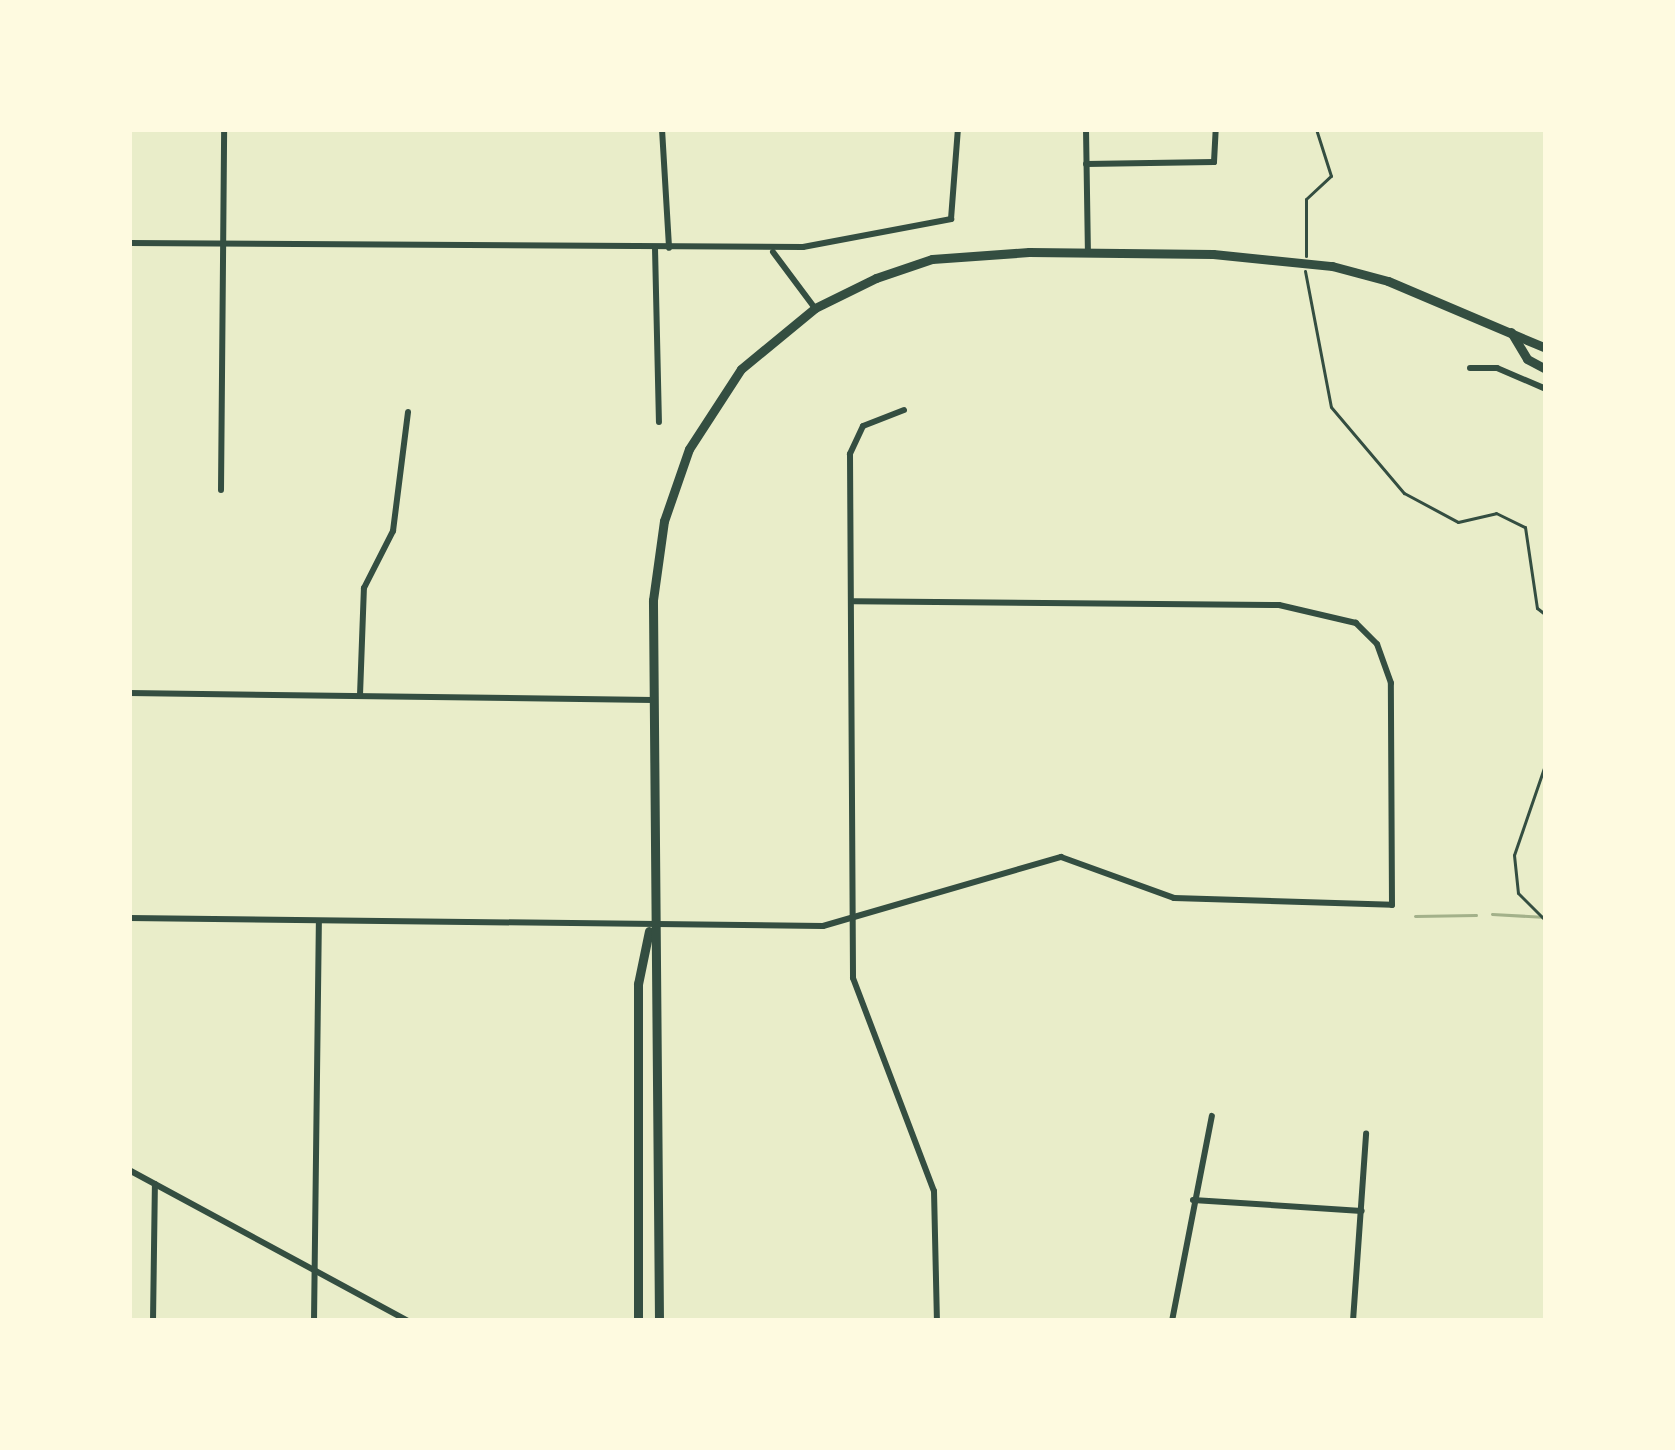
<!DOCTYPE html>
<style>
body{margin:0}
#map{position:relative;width:1675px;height:1450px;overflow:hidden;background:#e9edc9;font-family:"PT Sans Narrow",sans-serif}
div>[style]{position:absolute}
.stream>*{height:3px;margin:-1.5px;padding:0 1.5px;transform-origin:1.5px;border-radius:1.5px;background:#a3b18a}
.path>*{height:3px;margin:-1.5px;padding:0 1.5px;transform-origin:1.5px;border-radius:1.5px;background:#344e41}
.minor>*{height:6px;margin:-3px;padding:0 3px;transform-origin:3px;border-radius:3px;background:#344e41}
.primary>*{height:9px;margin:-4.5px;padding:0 4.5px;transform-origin:4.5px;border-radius:4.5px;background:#344e41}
span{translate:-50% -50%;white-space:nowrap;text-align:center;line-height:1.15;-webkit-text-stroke:10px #fefae0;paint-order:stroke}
.frame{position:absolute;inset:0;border:132px solid #fefae0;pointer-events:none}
</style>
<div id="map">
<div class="stream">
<i style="left:1492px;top:914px;width:54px;rotate:3.2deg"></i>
<i style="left:1415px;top:916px;width:61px;rotate:-0.9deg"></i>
</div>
<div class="path">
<i style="left:1306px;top:256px;width:57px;rotate:-90deg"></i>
<i style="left:1306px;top:199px;width:34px;rotate:-43deg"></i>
<i style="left:1331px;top:176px;width:49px;rotate:-107.7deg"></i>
<i style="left:1305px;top:271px;width:138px;rotate:79.2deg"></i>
<i style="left:1331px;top:407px;width:113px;rotate:49.7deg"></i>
<i style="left:1404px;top:493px;width:61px;rotate:28.2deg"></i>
<i style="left:1458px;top:522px;width:39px;rotate:-13deg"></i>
<i style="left:1496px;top:513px;width:32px;rotate:26deg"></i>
<i style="left:1525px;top:527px;width:82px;rotate:81.6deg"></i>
<i style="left:1537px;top:608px;width:11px;rotate:38deg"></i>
<i style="left:1546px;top:762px;width:98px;rotate:109deg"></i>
<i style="left:1514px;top:855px;width:38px;rotate:84deg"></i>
<i style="left:1518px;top:893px;width:40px;rotate:45deg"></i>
</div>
<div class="minor">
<i style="left:662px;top:129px;width:119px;rotate:86.6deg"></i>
<i style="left:1086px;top:129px;width:122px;rotate:89.1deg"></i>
<i style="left:1086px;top:164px;width:128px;rotate:-0.9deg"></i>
<i style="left:1214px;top:162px;width:33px;rotate:-87deg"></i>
<i style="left:129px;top:243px;width:674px;rotate:0.34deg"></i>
<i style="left:803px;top:247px;width:151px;rotate:-10.7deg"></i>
<i style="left:951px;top:219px;width:90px;rotate:-85.6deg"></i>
<i style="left:655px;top:248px;width:174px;rotate:88.7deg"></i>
<i style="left:773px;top:252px;width:69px;rotate:53.3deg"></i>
<i style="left:1470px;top:368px;width:27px"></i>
<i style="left:1497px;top:368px;width:53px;rotate:23.2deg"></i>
<i style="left:904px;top:410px;width:44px;rotate:158.7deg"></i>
<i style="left:863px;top:426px;width:31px;rotate:115deg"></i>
<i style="left:850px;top:454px;width:524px;rotate:89.67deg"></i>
<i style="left:853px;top:978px;width:228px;rotate:69.2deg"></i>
<i style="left:934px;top:1191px;width:130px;rotate:88.7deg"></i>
<i style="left:221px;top:490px;width:361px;rotate:-89.5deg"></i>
<i style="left:129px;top:693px;width:524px;rotate:0.77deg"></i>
<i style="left:360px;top:695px;width:107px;rotate:-87.9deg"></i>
<i style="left:364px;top:588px;width:64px;rotate:-63deg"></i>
<i style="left:393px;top:531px;width:120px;rotate:-82.8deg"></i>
<i style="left:129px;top:918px;width:694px;rotate:0.66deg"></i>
<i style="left:823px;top:926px;width:248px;rotate:-16.2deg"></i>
<i style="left:1061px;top:857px;width:120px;rotate:19.9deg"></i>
<i style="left:1174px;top:898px;width:218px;rotate:1.8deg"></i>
<i style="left:1392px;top:905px;width:222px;rotate:-90.3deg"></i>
<i style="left:1391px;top:683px;width:41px;rotate:-109.7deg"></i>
<i style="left:1377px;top:644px;width:30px;rotate:-135deg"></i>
<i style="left:1356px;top:623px;width:79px;rotate:-166.8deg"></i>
<i style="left:1279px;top:605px;width:425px;rotate:-179.5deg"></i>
<i style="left:129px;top:1170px;width:317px;rotate:28.4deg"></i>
<i style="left:1193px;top:1200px;width:169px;rotate:3.7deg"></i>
<i style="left:153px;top:1321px;width:137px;rotate:-89.2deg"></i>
<i style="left:314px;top:1321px;width:398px;rotate:-89.3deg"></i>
<i style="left:1172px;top:1321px;width:209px;rotate:-79deg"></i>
<i style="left:1353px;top:1321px;width:188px;rotate:-86deg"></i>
</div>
<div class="primary">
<i style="left:1511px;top:332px;width:31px;rotate:59deg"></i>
<i style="left:1527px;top:359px;width:21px;rotate:28deg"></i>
<i style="left:638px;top:1321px;width:337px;rotate:-90deg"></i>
<i style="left:638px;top:984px;width:54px;rotate:-78.3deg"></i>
<i style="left:659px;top:1321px;width:721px;rotate:-90.48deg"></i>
<i style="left:653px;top:600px;width:80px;rotate:-82.1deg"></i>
<i style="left:664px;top:521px;width:76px;rotate:-70.9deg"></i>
<i style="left:689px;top:449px;width:95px;rotate:-57deg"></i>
<i style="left:741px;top:369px;width:96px;rotate:-39.5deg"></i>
<i style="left:815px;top:308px;width:68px;rotate:-26.2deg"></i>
<i style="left:876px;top:278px;width:59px;rotate:-18.7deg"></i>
<i style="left:932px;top:259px;width:97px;rotate:-4.1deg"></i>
<i style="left:1029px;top:252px;width:184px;rotate:0.6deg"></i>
<i style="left:1213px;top:254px;width:120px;rotate:5.8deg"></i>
<i style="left:1332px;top:266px;width:58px;rotate:15deg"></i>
<i style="left:1388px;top:281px;width:172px;rotate:23deg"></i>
</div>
<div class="frame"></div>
</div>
